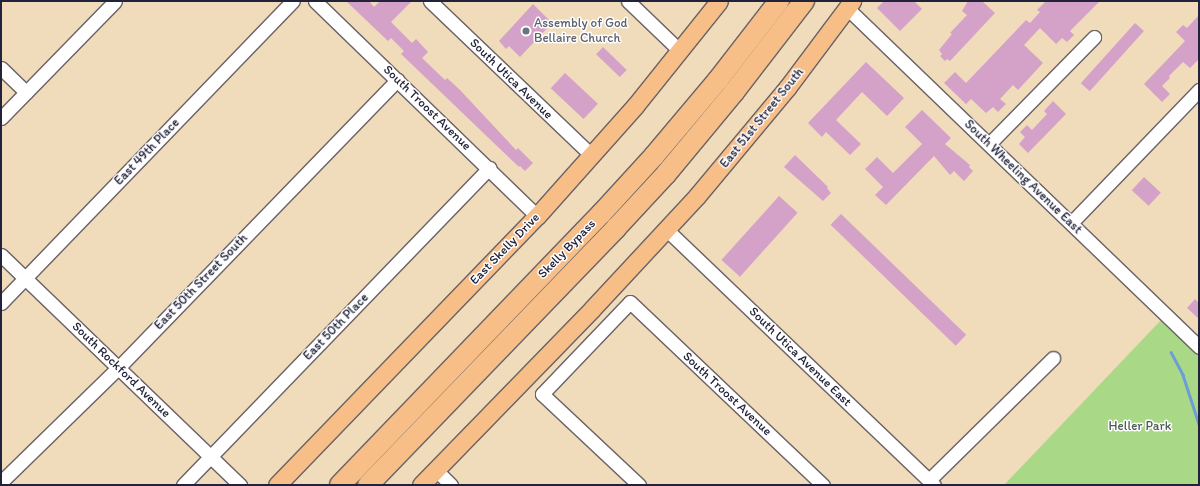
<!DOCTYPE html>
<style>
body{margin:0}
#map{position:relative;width:1200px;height:486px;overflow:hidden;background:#f0dbba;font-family:Itim,sans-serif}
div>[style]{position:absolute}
.green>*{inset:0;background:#a9d987}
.stream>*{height:2.5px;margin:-1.25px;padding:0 1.25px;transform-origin:1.25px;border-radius:1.25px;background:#6c9dd6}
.building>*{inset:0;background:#d4a2c9;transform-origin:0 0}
.roads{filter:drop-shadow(1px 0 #6a6367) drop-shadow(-1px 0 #6a6367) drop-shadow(0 1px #6a6367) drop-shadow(0 -1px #6a6367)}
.minor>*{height:13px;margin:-6.5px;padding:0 6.5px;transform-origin:6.5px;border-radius:6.5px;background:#fff}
.major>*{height:17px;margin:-8.5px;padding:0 8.5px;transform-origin:8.5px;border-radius:8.5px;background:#f7be87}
.highway>*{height:20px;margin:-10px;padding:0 10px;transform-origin:10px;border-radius:10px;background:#f7be87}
.dots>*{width:11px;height:11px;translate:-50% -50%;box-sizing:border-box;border:2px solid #fff;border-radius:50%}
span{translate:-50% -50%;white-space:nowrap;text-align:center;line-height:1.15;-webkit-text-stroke:3px #fff;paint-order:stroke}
.worship-label{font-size:13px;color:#5b616d}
.left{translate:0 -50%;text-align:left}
.street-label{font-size:13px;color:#22223b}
.park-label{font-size:13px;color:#4a5952}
.frame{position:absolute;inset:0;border:2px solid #22223b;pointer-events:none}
</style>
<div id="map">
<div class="green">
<i style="clip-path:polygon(1163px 318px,1199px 352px,1199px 485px,1004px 485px)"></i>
</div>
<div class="stream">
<i style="left:1171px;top:352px;width:26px;rotate:62deg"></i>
<i style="left:1183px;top:375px;width:52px;rotate:71.9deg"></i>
</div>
<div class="building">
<i style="clip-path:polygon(346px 1px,369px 1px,374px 7px,380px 1px,412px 1px,391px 22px,412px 43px,416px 39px,428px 52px,422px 58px,445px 80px,447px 78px,460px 90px,516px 150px,518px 148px,533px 163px,525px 171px,520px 166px,519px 167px,401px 54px,404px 51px,391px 38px,388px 41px)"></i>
<i style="clip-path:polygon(884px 1px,914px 1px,922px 9px,900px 31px,877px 8px)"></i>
<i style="clip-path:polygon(968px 1px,982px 1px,995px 13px,950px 61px,947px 59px,945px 61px,940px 56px,942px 54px,939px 50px,952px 34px,950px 33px,967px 15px,962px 11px)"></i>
<i style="clip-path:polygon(1046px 1px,1100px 1px,1070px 31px,1074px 35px,1067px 42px,1062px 38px,1056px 44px,1040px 28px,1024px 45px,1043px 63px,1018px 90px,1013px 85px,1000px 99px,1006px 104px,998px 112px,993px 107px,986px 113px,971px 99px,966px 104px,944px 83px,955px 72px,966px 83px,1026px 20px,1030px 23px,1040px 12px,1037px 10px)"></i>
<i style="clip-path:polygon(533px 4px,552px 23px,520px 57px,509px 46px,506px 49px,499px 41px)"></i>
<i style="clip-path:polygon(1199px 15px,1199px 59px,1190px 68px,1183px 62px,1169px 76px,1170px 78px,1162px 86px,1170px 94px,1162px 102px,1144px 84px,1185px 41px,1176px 32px,1183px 25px,1187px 28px)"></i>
<i style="left:1135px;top:23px;width:12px;height:81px;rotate:42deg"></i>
<i style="left:603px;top:47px;width:33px;height:10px;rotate:44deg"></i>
<i style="clip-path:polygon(866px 62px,904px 98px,887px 116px,862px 92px,836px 120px,861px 144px,850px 155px,826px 132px,822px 137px,808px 123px)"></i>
<i style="left:565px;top:73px;width:45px;height:21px;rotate:43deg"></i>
<i style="clip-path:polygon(1053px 101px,1066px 114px,1028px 153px,1019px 144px,1025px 137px,1020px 132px,1027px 125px,1032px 130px,1047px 114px,1044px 111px)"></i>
<i style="clip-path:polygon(922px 110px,951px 138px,945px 144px,970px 165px,969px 167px,973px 171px,964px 181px,954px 171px,950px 175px,934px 156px,886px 205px,875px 195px,883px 187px,865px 169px,877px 157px,893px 173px,922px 144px,905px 127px)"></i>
<i style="clip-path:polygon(795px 155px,828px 187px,827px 188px,831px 193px,823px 201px,784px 167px)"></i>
<i style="left:1144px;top:177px;width:23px;height:18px;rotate:43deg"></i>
<i style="left:779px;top:196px;width:25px;height:86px;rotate:42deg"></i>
<i style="left:841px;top:214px;width:174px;height:15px;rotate:44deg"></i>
<i style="clip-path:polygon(1195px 299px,1199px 303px,1199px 319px,1187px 308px)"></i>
</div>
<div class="roads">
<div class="minor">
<i style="left:315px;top:1px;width:309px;rotate:44.1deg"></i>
<i style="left:430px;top:1px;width:224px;rotate:43.7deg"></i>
<i style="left:628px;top:1px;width:72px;rotate:43.9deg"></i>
<i style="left:847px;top:8px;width:489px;rotate:43.9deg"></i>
<i style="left:1px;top:68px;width:35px;rotate:44deg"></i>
<i style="left:1px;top:118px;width:163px;rotate:-45.7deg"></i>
<i style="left:989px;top:144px;width:150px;rotate:-45.5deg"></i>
<i style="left:1071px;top:223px;width:185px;rotate:-46.1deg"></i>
<i style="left:667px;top:230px;width:369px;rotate:43.7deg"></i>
<i style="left:1px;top:255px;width:332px;rotate:43.9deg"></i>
<i style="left:1px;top:303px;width:420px;rotate:-46deg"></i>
<i style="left:436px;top:470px;width:21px;rotate:45deg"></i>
<i style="left:929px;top:480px;width:174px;rotate:-44.5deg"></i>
<i style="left:1px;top:482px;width:165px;rotate:-44.3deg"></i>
<i style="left:119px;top:367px;width:400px;rotate:-45.9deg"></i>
<i style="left:183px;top:485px;width:441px;rotate:-46deg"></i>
<i style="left:639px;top:485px;width:133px;rotate:-136.8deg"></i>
<i style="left:542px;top:394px;width:127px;rotate:-46.3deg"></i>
<i style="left:630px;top:302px;width:266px;rotate:43.5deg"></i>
</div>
<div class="major">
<i style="left:277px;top:485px;width:374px;rotate:-46deg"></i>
<i style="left:537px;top:216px;width:147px;rotate:-48.3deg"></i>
<i style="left:635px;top:106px;width:134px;rotate:-51.3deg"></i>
<i style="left:421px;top:485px;width:245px;rotate:-45.8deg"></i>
<i style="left:592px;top:309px;width:154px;rotate:-47.1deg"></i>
<i style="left:697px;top:196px;width:141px;rotate:-50.2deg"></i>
<i style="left:787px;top:88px;width:109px;rotate:-53.2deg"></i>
</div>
<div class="highway">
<i style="left:340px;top:485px;width:376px;rotate:-46.1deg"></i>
<i style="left:601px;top:214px;width:79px;rotate:-47.6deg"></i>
<i style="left:654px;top:156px;width:99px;rotate:-49.9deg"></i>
<i style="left:718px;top:80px;width:100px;rotate:-52.3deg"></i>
<i style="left:368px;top:485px;width:357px;rotate:-46deg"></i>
<i style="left:616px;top:228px;width:74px;rotate:-47.2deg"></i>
<i style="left:666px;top:174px;width:107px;rotate:-50.3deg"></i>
<i style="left:734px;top:92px;width:115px;rotate:-52.4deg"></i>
</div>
</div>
<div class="dots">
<i style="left:526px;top:31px;background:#6b7280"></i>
</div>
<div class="worship-label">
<span class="left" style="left:534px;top:31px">Assembly of God<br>Bellaire Church</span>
</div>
<div class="street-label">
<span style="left:511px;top:79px;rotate:44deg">South Utica Avenue</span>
<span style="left:427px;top:108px;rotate:44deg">South Troost Avenue</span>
<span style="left:762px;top:118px;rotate:-51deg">East 51st Street South</span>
<span style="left:147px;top:152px;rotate:-46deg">East 49th Place</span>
<span style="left:1023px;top:177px;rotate:44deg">South Wheeling Avenue East</span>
<span style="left:505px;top:249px;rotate:-46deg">East Skelly Drive</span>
<span style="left:567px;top:249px;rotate:-46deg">Skelly Bypass</span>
<span style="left:201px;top:282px;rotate:-46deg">East 50th Street South</span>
<span style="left:336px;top:327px;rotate:-46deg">East 50th Place</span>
<span style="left:800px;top:357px;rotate:44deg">South Utica Avenue East</span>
<span style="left:121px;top:370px;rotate:44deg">South Rockford Avenue</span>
<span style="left:727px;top:394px;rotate:43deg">South Troost Avenue</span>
</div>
<div class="park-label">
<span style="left:1140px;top:426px">Heller Park</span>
</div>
<div class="frame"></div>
</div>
